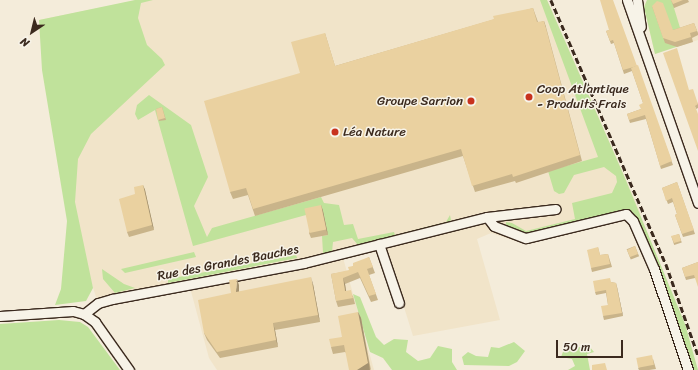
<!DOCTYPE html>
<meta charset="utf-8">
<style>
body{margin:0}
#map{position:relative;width:698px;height:370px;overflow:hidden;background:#f4ecda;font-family:Sriracha,sans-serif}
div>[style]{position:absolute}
.built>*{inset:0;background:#f1e4c9}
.green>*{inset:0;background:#c0e29b}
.roads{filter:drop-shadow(1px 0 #3b2a1e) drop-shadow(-1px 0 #3b2a1e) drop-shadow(0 1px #3b2a1e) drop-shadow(0 -1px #3b2a1e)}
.minor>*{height:9px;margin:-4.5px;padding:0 4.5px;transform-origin:4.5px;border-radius:4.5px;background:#f7f3e8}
.rail>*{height:2.5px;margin-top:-1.25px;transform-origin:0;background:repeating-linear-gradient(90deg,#3b2a1e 0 6px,transparent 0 9px)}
.wall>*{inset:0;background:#c9b48a;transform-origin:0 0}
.shaded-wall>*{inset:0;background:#a49270;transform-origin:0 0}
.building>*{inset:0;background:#ead1a0;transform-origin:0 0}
.dots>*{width:11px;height:11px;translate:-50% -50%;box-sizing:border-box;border:2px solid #f7f3e8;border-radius:50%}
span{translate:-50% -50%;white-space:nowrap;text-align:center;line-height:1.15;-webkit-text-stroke:3px #f7f3e8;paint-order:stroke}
.poi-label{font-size:13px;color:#3b2a1e}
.left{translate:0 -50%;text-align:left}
.right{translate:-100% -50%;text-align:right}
.street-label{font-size:13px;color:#3b2a1e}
.north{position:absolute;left:12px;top:12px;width:40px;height:40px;-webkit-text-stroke:3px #f7f3e8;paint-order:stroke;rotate:215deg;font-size:11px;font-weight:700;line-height:16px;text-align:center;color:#3b2a1e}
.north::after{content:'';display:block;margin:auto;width:14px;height:18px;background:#3b2a1e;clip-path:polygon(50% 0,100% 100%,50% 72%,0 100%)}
.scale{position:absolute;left:556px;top:340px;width:67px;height:18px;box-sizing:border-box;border:2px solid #3b2a1e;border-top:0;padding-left:5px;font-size:12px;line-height:14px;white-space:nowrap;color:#3b2a1e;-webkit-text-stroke:3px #f7f3e8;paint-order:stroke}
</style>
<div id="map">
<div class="built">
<i style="clip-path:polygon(138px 0,547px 0,641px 214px,525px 244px,491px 233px,477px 239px,500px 320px,413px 336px,384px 243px,342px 254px,374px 370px,217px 370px,209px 358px,189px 284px,98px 303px,71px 220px,39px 20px)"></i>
<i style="clip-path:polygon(647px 0,698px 0,698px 40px,655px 54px,644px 7px)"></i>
</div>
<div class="green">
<i style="clip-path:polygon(135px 0,153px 0,141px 3px,138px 18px,147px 45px,162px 59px,165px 65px,91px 134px,78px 159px,75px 202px,93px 288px,86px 301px,55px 305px,61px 289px,67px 221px,42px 70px,39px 20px)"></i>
<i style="clip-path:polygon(540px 0,547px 0,625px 178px,685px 324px,698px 370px,691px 370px,659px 271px,635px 215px,630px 211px,529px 234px,506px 226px,506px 222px,512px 223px,526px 231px,575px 219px,572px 203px,612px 193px,617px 182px,616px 176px,604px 167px,574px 175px,564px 193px,559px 194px,554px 191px,548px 171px,598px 157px)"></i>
<i style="clip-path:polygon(647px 0,681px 0,674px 8px,685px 44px,655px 54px,644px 7px)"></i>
<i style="clip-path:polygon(149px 95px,191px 125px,208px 177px,194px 206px,207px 237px,212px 228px,321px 197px,324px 203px,339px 205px,344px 225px,353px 224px,358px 239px,394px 232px,395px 235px,446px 222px,450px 215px,451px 220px,445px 225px,358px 245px,352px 238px,333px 242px,332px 252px,327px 254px,323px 253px,322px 236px,328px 235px,306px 215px,193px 246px,155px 110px,138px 120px,135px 114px,137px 105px)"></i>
<i style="clip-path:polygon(194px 252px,196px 257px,125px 273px,121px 269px)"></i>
<i style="clip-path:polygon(296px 255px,297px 258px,168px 283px,168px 279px)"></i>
<i style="clip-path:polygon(102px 269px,124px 284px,135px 288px,115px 293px,103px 279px)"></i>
<i style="clip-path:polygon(353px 294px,360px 297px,376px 337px,384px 345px,394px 339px,408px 340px,406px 352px,418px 361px,430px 358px,438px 346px,452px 349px,452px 362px,457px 370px,392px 370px,383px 358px,370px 352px)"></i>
<i style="clip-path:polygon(59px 320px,80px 322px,88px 327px,120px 370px,0 370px,0 324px)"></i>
<i style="clip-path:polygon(514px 342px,525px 351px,517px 362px,509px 366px,464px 365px,462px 357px,468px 352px,476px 356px,488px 357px,491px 347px,499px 348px)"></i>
<i style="clip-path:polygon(589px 346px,594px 352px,587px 354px,590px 370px,568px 370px,575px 366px,572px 359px,561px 357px,564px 349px)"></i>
</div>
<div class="roads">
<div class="minor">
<i style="left:627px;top:0;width:215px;rotate:70.7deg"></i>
<i style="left:637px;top:0;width:27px;rotate:82deg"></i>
<i style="left:487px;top:217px;width:11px;rotate:52deg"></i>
<i style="left:494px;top:226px;width:34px;rotate:21deg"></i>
<i style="left:526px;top:238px;width:103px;rotate:-13.5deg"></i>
<i style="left:626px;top:214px;width:10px;rotate:45deg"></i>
<i style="left:633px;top:221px;width:52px;rotate:66.4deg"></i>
<i style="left:654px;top:269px;width:107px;rotate:71.4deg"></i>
<i style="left:379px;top:244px;width:62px;rotate:71.3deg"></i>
<i style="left:84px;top:314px;width:18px;rotate:-38deg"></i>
<i style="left:98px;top:303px;width:15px;rotate:-16deg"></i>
<i style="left:112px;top:299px;width:195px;rotate:-10.6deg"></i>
<i style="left:304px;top:263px;width:189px;rotate:-14.1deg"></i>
<i style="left:487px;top:217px;width:69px;rotate:-6.6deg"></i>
<i style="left:0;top:316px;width:73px;rotate:-3.9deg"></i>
<i style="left:73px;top:311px;width:11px;rotate:15deg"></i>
<i style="left:84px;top:314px;width:14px;rotate:36deg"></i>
<i style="left:95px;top:322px;width:59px;rotate:54.7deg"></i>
</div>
</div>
<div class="rail">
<i style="left:551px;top:0;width:288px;rotate:66.5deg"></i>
<i style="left:666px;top:264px;width:96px;rotate:70.6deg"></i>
</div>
<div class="wall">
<i style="clip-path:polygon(671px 0,688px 0,689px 2px,674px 8px)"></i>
<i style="clip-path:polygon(652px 6px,673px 30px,694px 23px,698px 33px,698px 35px,692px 38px,693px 42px,677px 47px,665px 43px)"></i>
<i style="clip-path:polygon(533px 8px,538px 22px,546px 27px,582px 161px,516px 183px,515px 181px,475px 192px,463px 156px,255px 216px,248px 195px,233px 199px,230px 192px,325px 33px,335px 66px)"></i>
<i style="clip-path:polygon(609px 30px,637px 66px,673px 165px,661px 169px,646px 119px,630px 123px,627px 114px,641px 109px,643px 103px,632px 71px,624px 74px,614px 43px,611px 44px,606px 31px)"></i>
<i style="clip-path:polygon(689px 90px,698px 104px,698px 108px,696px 109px)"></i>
<i style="clip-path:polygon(162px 107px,166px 120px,159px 121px,156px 109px)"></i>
<i style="clip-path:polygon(677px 182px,695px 234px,683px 237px,675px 215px,677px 214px,673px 202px,668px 204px,662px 188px)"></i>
<i style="clip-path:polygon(143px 185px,145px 190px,154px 230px,129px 237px,127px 232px,135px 194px)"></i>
<i style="clip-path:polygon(321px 205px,323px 211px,328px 235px,311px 238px,309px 233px)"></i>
<i style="left:679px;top:234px;width:9px;height:8px;rotate:72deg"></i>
<i style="left:635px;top:246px;width:11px;height:9px;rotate:68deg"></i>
<i style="clip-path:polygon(598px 247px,600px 255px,608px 254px,612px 267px,592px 272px,591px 268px)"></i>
<i style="clip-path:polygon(369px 257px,375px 273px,369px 275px,378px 300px,371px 302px,360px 278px,345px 284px,346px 291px,353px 296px,355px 304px,338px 307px,336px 301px,331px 274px,349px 271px,353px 266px)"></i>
<i style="clip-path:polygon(698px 262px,695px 278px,686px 280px,682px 268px)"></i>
<i style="clip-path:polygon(611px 282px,616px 283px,617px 287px,623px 316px,604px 320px,603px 316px,608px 305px,606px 293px,596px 295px,595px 292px)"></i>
<i style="clip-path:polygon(313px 284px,320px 322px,275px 330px,278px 347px,220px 358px,207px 340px,204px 333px,239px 285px,239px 292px)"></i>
<i style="clip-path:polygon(358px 312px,361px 318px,371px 370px,345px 352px,333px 354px,331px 347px,342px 337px)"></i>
<i style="clip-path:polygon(653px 359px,656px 369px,649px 370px,639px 370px,638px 368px)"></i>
</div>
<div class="shaded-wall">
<i style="left:544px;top:21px;width:6px;height:139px;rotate:72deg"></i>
<i style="clip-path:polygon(143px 185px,145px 190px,154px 230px,152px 225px)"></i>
<i style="clip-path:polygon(321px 205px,323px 211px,328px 235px,326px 229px)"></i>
<i style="clip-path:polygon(311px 277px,313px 284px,320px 322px,318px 315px)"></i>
<i style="clip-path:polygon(343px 278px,345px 284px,347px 297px,345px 291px)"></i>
<i style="clip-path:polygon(237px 279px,239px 285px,239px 299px,236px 292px)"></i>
<i style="clip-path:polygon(616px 283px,617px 287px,623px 316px,622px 313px)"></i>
<i style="clip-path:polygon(358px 312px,361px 318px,370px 370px,357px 370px)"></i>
<i style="clip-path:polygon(273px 323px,275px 330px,278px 347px,276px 340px)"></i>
</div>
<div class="building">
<i style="clip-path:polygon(600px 0,613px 0,637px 66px,623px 70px,613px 40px,610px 41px,606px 31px,609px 30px)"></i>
<i style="clip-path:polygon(671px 0,683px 0,673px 4px)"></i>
<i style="clip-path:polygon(657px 1px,663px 3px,673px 30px,694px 23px,697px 31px,690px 33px,691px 37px,675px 42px,663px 38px,652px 6px)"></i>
<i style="clip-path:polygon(533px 8px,537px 22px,544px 21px,580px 155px,513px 177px,512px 174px,472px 186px,461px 149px,253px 209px,246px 188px,230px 192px,204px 101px,300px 73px,291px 42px,325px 33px,335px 66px,494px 19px,493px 16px)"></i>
<i style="clip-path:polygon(677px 48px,689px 90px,693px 89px,698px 104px,695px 106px,698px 114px,698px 151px,663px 53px)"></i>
<i style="clip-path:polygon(638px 65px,672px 161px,660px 166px,645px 115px,629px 120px,627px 114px,641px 109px,639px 105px,643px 103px,631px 68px)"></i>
<i style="clip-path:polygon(162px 107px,165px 118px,158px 120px,156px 109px)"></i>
<i style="clip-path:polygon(677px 182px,694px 230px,682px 234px,675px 215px,677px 214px,672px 198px,666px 201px,662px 188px)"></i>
<i style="clip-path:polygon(143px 185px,152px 225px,127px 232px,119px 199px,135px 194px,134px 187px)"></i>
<i style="left:321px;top:205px;width:25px;height:17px;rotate:78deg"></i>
<i style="clip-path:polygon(679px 234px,681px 241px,674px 243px,671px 236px)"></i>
<i style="clip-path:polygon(635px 246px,638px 254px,630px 257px,627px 250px)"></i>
<i style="clip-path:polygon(598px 247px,600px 255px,608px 254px,610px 264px,591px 268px,587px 250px)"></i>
<i style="clip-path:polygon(369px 257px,373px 267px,367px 269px,376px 294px,369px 296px,358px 272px,343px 278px,345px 291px,351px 290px,353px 298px,336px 301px,331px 274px,349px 270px,348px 267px,353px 266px,353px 263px)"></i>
<i style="clip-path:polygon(698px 262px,698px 287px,694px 275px,685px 277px,682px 268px)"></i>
<i style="clip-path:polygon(311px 277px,318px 315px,273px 323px,276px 340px,217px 352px,204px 333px,198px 300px,231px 293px,229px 280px,237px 279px,236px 292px)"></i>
<i style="clip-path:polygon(610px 278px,611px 282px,616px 283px,622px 313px,603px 316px,601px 306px,608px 305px,606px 290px,595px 292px,593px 281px)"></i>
<i style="clip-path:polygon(358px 312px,368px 363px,357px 370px,349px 370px,344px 345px,331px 347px,329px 339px,342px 337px,338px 316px)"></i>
<i style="left:652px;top:355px;width:10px;height:16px;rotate:79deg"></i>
<i style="clip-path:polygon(605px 363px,607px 370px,592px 370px,592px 365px)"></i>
</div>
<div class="dots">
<i style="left:529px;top:97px;background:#c8321e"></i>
<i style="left:471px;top:101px;background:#c8321e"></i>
<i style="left:335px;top:132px;background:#c8321e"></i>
</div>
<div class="poi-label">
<span class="left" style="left:537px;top:97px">Coop Atlantique<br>- Produits Frais</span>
<span class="right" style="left:463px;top:101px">Groupe Sarrion</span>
<span class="left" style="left:343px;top:132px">Léa Nature</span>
</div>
<div class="street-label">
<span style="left:228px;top:263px;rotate:-11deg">Rue des Grandes Bauches</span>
</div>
<div class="north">N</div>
<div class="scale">50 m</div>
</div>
